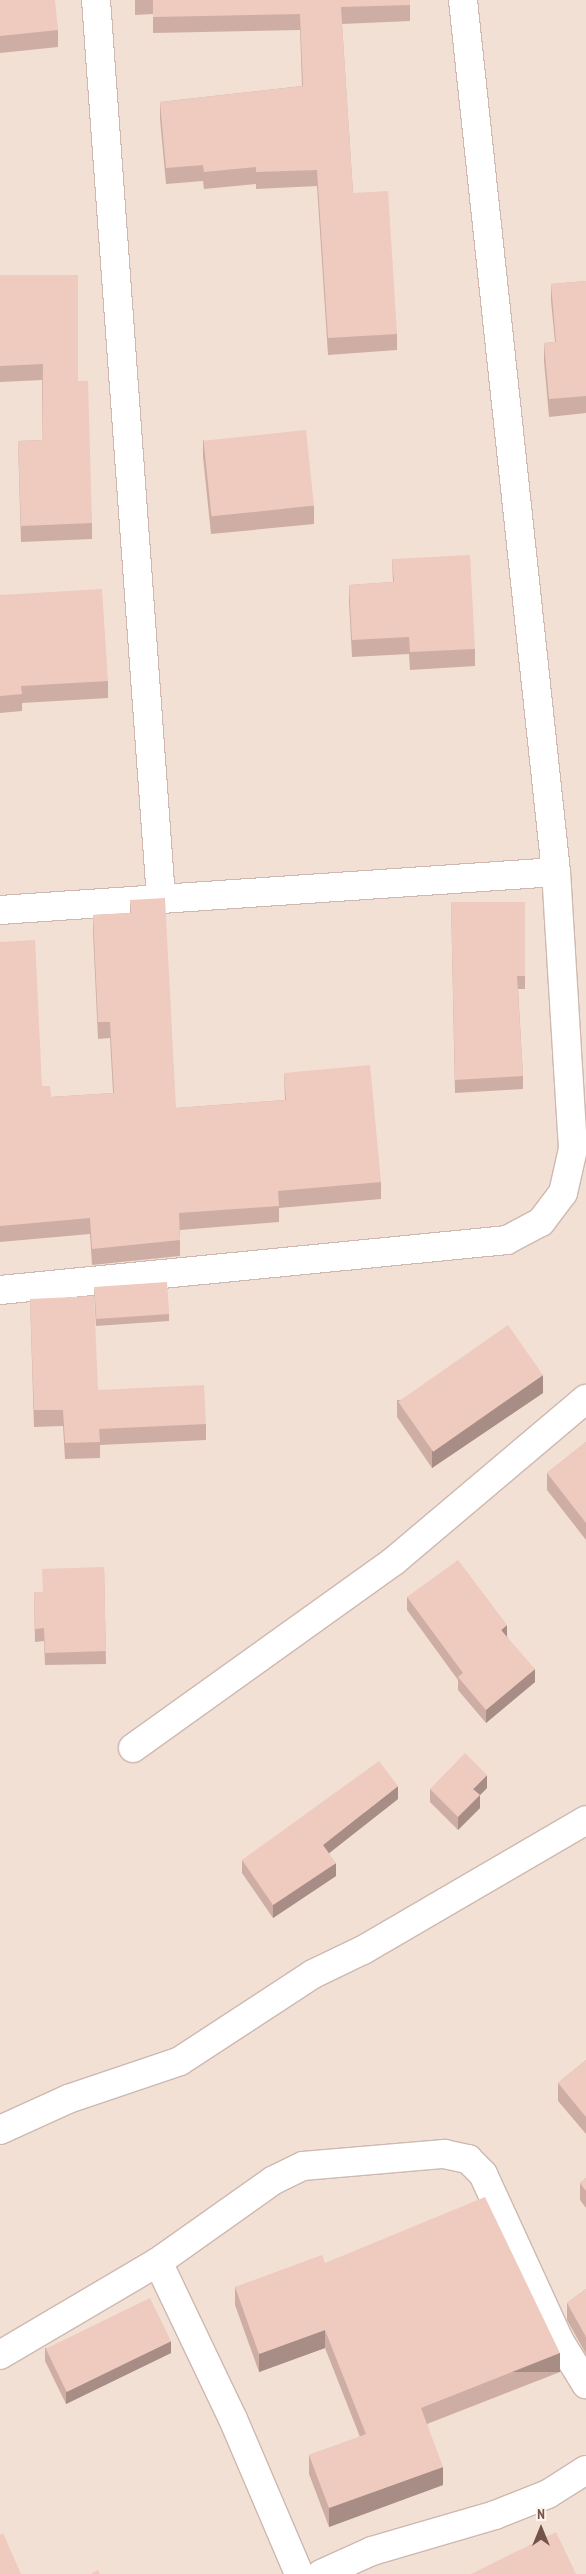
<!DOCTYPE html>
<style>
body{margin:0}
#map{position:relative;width:586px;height:2574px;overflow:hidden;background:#fbefe6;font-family:"PT Sans Narrow",sans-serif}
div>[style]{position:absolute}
.residential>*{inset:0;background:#f2e0d5;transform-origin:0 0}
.roads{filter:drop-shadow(1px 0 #ceb8b0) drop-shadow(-1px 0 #ceb8b0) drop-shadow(0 1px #ceb8b0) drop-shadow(0 -1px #ceb8b0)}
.street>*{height:28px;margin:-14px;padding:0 14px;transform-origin:14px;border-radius:14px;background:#fff}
.wall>*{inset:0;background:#ceaea4}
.shaded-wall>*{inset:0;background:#a78d86;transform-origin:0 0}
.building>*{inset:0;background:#efcabf;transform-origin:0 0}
span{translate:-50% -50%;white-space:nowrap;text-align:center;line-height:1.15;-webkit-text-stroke:4px #fef4ec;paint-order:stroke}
.north{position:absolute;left:516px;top:2504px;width:50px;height:50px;-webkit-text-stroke:4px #fef4ec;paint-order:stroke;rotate:0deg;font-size:14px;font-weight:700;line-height:20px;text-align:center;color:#73544c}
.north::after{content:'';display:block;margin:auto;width:18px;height:22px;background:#73544c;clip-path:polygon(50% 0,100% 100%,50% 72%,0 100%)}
</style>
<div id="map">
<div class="residential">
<i style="left:0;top:0;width:586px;height:2574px"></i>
</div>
<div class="roads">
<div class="street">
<i style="left:96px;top:0;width:899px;rotate:85.86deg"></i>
<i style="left:0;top:910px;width:557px;rotate:-3.91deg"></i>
<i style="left:0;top:1290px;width:509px;rotate:-5.63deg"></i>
<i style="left:507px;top:1240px;width:38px;rotate:-28deg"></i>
<i style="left:541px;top:1222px;width:36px;rotate:-53deg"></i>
<i style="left:563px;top:1193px;width:45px;rotate:-77.2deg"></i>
<i style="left:573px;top:1149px;width:278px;rotate:-93.5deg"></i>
<i style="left:556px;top:872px;width:877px;rotate:-96.09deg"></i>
<i style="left:133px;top:1748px;width:321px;rotate:-35.6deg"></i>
<i style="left:394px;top:1561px;width:251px;rotate:-40.2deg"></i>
<i style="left:0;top:2130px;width:75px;rotate:-24.5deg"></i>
<i style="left:68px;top:2099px;width:118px;rotate:-18.7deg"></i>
<i style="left:180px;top:2061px;width:159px;rotate:-33.2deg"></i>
<i style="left:313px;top:1974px;width:55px;rotate:-25.6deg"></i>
<i style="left:363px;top:1950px;width:258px;rotate:-30.2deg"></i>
<i style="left:158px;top:2262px;width:174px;rotate:64.5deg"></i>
<i style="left:233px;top:2419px;width:168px;rotate:66.9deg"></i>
<i style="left:0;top:2355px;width:183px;rotate:-30.5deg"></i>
<i style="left:158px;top:2262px;width:142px;rotate:-35.3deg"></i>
<i style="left:274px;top:2180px;width:32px;rotate:-26deg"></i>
<i style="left:303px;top:2166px;width:142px;rotate:-4.9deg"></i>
<i style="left:444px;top:2154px;width:25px;rotate:12deg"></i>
<i style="left:468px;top:2159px;width:21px;rotate:45deg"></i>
<i style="left:483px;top:2174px;width:183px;rotate:65.4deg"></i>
<i style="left:559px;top:2340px;width:52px;rotate:58.5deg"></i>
<i style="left:321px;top:2574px;width:56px;rotate:-24.3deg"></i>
<i style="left:372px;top:2551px;width:128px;rotate:-16.3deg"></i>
<i style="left:495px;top:2515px;width:57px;rotate:-21.6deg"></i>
<i style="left:548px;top:2494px;width:45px;rotate:-32.3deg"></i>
</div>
</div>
<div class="wall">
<i style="clip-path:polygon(0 0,58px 30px,58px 47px,0 53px)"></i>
<i style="clip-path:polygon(135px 0,410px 0,410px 21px,342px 24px,353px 193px,397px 334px,397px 350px,328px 355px,317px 186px,256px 189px,256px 184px,204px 189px,203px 181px,166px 184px,160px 119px,160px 102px,302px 86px,300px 30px,153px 33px,153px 14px,135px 15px)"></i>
<i style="clip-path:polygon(0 275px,78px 381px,92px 523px,92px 539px,21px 542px,18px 441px,42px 440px,42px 380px,0 382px)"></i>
<i style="clip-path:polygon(586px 281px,586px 413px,549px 417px,544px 361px,544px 343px,555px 342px,551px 301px,551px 284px)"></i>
<i style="clip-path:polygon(203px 440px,314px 506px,314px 524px,211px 534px,203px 457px)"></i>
<i style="clip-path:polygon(392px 559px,475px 649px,475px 666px,410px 670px,409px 654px,352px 657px,349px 602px,349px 585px,393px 582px)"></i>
<i style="clip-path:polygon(0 595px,108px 681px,108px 698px,22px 703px,22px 711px,0 713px)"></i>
<i style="clip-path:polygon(130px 900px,176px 1108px,285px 1100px,284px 1073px,381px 1182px,381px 1199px,279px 1208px,279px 1222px,180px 1230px,180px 1256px,92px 1265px,90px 1234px,0 1242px,0 942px,42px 1086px,51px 1097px,113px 1093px,110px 1038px,98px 1039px,93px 932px,93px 915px,130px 913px)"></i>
<i style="clip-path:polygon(451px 902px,525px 902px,525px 989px,518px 989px,523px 1076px,523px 1089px,455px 1093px)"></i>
<i style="clip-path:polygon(94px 1289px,169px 1314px,169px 1321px,96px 1326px)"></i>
<i style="clip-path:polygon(30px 1299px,98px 1390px,206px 1424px,206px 1440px,100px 1445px,100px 1458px,65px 1459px,63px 1426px,34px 1427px)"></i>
<i style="clip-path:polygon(543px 1393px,432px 1468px,397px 1417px,397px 1400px)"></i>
<i style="clip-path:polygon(586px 1442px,586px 1540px,547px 1490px,547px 1473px)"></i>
<i style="clip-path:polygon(104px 1567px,106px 1664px,45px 1665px,44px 1641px,35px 1642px,34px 1592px,43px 1592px)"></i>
<i style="clip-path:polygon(407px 1597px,507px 1636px,535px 1682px,486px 1723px,458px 1690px,458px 1680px,407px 1610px)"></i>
<i style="clip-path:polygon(487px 1788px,480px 1795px,480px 1808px,458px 1830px,430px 1802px,430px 1789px)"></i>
<i style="clip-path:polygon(398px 1799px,329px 1853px,336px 1876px,273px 1918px,242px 1873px,242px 1860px)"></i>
<i style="clip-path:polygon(586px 2060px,586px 2134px,558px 2101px,558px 2083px)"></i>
<i style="clip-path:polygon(586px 2178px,586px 2208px,580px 2200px,580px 2183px)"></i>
<i style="clip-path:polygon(325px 2263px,560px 2372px,427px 2424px,443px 2485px,329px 2527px,309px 2474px,309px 2455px,360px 2437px,325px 2348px,259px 2372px,235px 2305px,235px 2287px)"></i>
<i style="clip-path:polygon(586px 2289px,586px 2354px,567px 2320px,567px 2303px)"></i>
<i style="clip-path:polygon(45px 2348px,171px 2353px,66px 2404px,45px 2361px)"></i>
</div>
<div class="shaded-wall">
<i style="clip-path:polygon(543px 1375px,543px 1393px,432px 1468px,432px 1451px)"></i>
<i style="clip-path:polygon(507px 1625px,507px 1638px,501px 1630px)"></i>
<i style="clip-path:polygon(535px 1669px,535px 1682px,486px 1723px,486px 1710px)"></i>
<i style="clip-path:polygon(487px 1775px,487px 1788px,480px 1795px,480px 1808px,458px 1830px,458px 1817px,473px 1789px)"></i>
<i style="clip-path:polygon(398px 1786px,398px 1799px,323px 1858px,323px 1845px)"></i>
<i style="clip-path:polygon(336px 1863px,336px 1876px,273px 1918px,273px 1905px)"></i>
<i style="clip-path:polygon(325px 2330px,325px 2348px,259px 2372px,259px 2354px)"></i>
<i style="clip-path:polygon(171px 2341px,171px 2353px,66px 2404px,66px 2391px)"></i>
<i style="left:560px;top:2353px;width:19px;height:149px;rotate:90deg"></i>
<i style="clip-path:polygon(443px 2467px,443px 2485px,329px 2527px,329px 2508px)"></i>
</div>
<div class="building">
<i style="clip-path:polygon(0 0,55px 0,58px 30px,0 36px)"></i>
<i style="clip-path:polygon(153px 0,410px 0,410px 5px,341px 7px,353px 193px,388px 191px,397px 334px,328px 338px,317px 170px,256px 172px,256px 167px,204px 172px,203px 165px,166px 168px,160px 102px,303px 86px,300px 14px,153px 17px)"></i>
<i style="clip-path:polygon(0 275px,78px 275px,78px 381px,88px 381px,92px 523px,21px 526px,18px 441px,42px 440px,43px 364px,0 366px)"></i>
<i style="clip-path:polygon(586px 281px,586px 396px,549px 399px,544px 343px,556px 342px,551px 284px)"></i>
<i style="left:306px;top:430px;width:76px;height:103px;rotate:84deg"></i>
<i style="clip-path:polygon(470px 555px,475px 649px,410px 652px,409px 637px,352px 640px,349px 585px,394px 582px,392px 559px)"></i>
<i style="clip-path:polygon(102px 589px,108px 681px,21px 686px,22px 694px,0 696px,0 595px)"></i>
<i style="clip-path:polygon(165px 898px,176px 1108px,286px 1100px,284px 1073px,370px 1065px,381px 1182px,278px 1191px,279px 1206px,179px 1213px,180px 1240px,92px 1249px,90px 1218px,0 1226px,0 942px,35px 940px,42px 1086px,50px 1086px,51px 1097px,114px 1093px,110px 1022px,98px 1022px,93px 915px,131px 913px,130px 900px)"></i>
<i style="clip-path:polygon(451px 902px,525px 902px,525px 976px,517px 976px,523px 1076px,455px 1080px)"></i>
<i style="left:167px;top:1282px;width:32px;height:73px;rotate:86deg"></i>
<i style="clip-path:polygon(94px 1296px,98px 1390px,204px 1385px,206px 1424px,99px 1429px,100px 1442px,65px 1443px,63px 1410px,34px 1410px,30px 1299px)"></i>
<i style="left:508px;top:1325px;width:61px;height:134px;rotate:55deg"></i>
<i style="clip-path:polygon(586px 1442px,586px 1523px,547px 1473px)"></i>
<i style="clip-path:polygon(458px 1560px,507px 1625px,501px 1630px,535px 1669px,486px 1710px,458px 1677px,463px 1673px,407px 1597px)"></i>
<i style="clip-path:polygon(104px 1567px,106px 1651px,45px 1653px,44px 1628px,35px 1629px,34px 1592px,43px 1592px,42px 1569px)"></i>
<i style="clip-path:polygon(465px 1753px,487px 1775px,473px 1789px,480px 1795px,458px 1817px,430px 1789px)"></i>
<i style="clip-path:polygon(379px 1761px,398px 1786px,323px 1845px,336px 1863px,273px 1905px,242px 1860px)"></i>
<i style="clip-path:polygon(586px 2060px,586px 2117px,558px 2083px)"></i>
<i style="clip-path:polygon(586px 2178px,586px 2191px,580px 2183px)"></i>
<i style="clip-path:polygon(485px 2197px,560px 2353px,421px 2408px,443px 2467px,329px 2508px,309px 2455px,366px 2434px,325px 2330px,259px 2354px,235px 2287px,322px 2255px,325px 2263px)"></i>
<i style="clip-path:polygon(586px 2289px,586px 2337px,567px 2303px)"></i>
<i style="left:150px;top:2298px;width:48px;height:116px;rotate:64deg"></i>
<i style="clip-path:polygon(556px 2532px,576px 2574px,471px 2574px)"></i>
<i style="clip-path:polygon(3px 2533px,21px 2574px,0 2574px,0 2535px)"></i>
<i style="clip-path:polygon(98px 2570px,100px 2574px,91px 2574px)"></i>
</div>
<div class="north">N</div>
</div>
